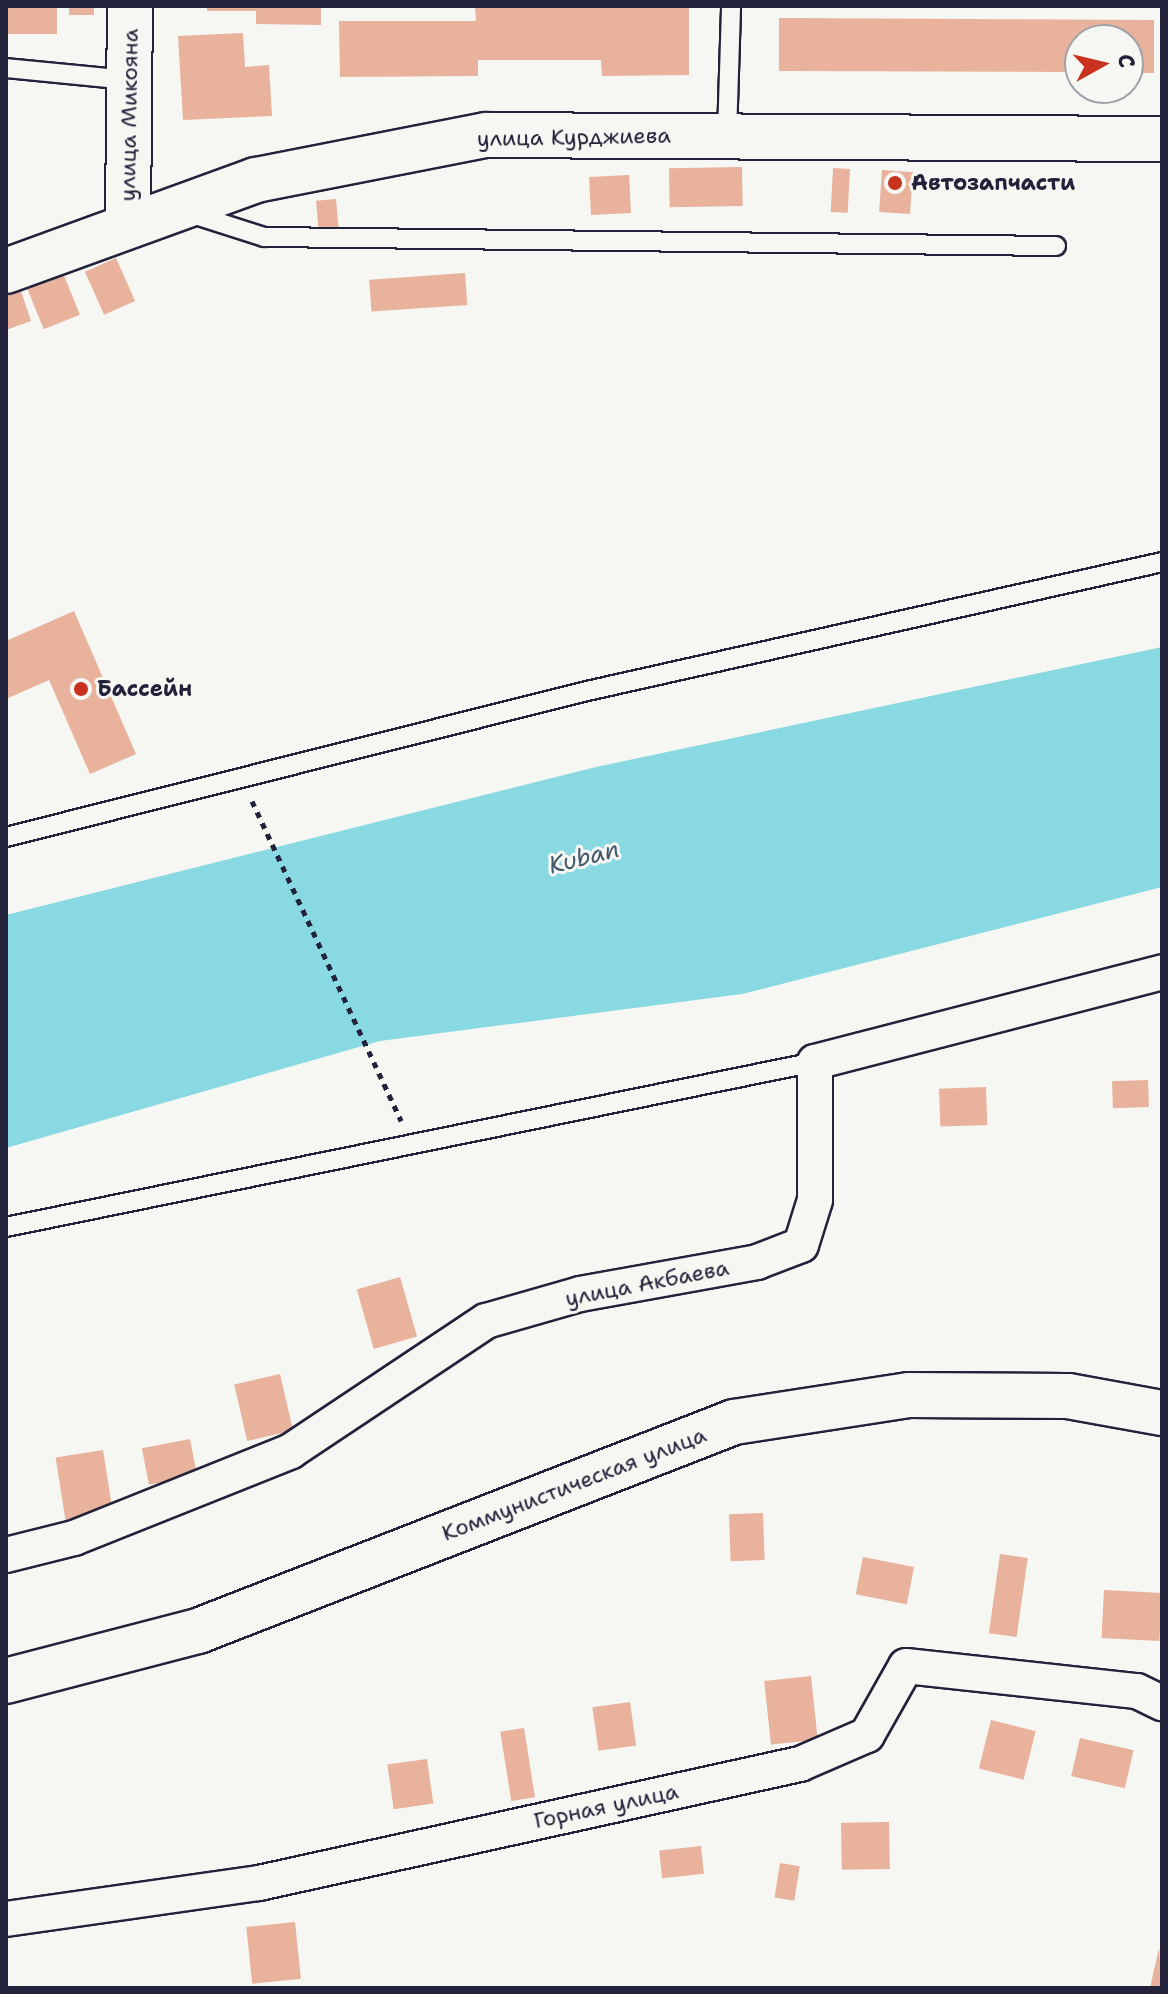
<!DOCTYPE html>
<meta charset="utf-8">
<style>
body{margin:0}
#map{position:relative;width:1168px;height:1994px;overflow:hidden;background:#f6f6f2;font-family:"Shantell Sans",sans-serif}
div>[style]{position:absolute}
.water>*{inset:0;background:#88d9e1}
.building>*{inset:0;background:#e8b29c;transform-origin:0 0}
.path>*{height:5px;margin-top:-2.5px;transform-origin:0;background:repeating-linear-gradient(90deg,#22223b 0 6px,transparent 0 12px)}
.roads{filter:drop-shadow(2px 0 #22223b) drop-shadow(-2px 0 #22223b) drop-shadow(0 2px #22223b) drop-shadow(0 -2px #22223b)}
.lane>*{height:18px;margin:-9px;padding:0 9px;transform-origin:9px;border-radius:9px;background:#f6f6f2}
.street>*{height:34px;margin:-17px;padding:0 17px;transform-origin:17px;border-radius:17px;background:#f6f6f2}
.secondary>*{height:44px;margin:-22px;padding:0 22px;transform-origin:22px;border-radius:22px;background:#f6f6f2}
.dots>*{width:22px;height:22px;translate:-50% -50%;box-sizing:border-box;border:4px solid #f6f6f2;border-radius:50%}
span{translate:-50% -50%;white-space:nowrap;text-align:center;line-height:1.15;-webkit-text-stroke:6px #f6f6f2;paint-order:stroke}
.street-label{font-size:22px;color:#22223b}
.poi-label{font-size:22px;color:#22223b;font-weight:700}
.left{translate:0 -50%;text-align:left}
.water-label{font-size:24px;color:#41596d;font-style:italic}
.frame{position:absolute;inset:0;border:8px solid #22223b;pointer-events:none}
.north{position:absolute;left:1064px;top:24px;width:80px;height:80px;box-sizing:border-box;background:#f6f6f2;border:2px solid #a1a1a9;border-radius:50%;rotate:82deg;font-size:22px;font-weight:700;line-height:32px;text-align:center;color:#22223b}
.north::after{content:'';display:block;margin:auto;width:28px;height:36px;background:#c8321e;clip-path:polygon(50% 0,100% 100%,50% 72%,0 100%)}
</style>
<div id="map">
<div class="water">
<i style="clip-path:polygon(1162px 647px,1162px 887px,742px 994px,380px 1041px,6px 1148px,6px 915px,596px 767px)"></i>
</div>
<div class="building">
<i style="left:6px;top:6px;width:51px;height:28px"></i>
<i style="left:69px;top:6px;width:25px;height:9px"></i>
<i style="clip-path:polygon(207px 6px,321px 6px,321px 25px,256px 24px,256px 11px,207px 11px)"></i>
<i style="clip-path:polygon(475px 6px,689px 6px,689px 75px,602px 76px,601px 60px,478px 60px,478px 76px,340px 77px,339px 21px,476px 21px)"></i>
<i style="clip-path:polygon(779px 18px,1154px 20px,1154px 73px,1128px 73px,1128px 40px,1080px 40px,1080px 72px,779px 71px)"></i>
<i style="clip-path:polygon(243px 33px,245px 67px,269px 65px,272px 116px,183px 120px,178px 36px)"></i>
<i style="left:742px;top:167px;width:39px;height:73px;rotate:89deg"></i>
<i style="left:833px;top:168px;width:17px;height:44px;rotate:3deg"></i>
<i style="left:882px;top:170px;width:31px;height:42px;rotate:4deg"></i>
<i style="left:629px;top:175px;width:38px;height:40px;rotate:87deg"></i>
<i style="left:336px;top:199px;width:32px;height:20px;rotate:85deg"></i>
<i style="left:116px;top:258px;width:47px;height:34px;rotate:66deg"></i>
<i style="left:63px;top:273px;width:45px;height:39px;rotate:68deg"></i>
<i style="left:465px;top:273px;width:32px;height:96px;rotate:86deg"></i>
<i style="clip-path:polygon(21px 291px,31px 321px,6px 330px,6px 296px)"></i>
<i style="clip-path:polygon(74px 611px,136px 754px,90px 774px,49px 680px,6px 699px,6px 641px)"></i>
<i style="left:1148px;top:1080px;width:27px;height:36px;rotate:88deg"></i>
<i style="left:986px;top:1087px;width:38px;height:47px;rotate:88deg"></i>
<i style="left:400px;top:1277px;width:62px;height:45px;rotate:74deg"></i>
<i style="left:280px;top:1374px;width:58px;height:47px;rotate:77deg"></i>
<i style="left:190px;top:1439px;width:37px;height:49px;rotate:79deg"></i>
<i style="left:103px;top:1450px;width:63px;height:48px;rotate:81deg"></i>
<i style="left:763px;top:1513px;width:47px;height:34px;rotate:88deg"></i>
<i style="left:1000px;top:1554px;width:28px;height:80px;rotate:8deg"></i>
<i style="left:863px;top:1557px;width:52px;height:38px;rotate:11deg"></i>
<i style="left:1104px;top:1590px;width:58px;height:48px;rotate:3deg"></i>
<i style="left:811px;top:1676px;width:64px;height:47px;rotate:84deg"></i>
<i style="left:630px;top:1702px;width:44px;height:38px;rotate:82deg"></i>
<i style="left:991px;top:1720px;width:46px;height:50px;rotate:14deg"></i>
<i style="left:524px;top:1728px;width:70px;height:24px;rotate:81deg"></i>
<i style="left:1080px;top:1738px;width:55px;height:39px;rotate:13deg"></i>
<i style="left:427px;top:1759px;width:45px;height:40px;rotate:82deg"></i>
<i style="left:889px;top:1822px;width:47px;height:48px;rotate:89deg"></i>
<i style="left:701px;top:1846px;width:28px;height:42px;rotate:84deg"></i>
<i style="left:780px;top:1863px;width:20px;height:35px;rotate:9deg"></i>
<i style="left:295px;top:1922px;width:57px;height:49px;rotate:84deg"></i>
<i style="clip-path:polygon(1159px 1948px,1162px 1988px,1150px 1988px)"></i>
</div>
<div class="path">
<i style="left:252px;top:801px;width:353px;rotate:65deg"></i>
</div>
<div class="roads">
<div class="lane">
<i style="left:6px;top:68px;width:124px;rotate:5.6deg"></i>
<i style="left:727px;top:136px;width:130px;rotate:-88.2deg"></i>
<i style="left:189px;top:213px;width:79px;rotate:17.7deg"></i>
<i style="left:264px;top:237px;width:792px;rotate:0.65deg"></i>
<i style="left:6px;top:837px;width:599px;rotate:-14.11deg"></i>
<i style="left:587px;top:691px;width:589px;rotate:-12.64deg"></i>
<i style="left:6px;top:1227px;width:826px;rotate:-11.53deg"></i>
</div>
<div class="street">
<i style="left:6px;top:1555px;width:70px;rotate:-14deg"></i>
<i style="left:74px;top:1538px;width:234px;rotate:-21.8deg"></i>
<i style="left:291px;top:1451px;width:234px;rotate:-33.7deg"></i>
<i style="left:486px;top:1321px;width:98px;rotate:-16deg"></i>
<i style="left:580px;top:1294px;width:180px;rotate:-10.2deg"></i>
<i style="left:757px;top:1262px;width:47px;rotate:-21.1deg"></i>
<i style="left:801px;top:1245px;width:47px;rotate:-72.7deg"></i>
<i style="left:815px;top:1200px;width:138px;rotate:-90deg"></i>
<i style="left:815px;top:1062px;width:358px;rotate:-14.5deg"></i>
<i style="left:6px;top:1919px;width:256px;rotate:-8.1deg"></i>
<i style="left:259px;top:1883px;width:554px;rotate:-12.41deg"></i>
<i style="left:800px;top:1764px;width:73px;rotate:-23.4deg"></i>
<i style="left:867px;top:1735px;width:79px;rotate:-60.5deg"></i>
<i style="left:906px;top:1666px;width:232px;rotate:6.2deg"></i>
<i style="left:1137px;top:1691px;width:28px;rotate:26deg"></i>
</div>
<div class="secondary">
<i style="left:128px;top:225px;width:219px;rotate:-89.5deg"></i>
<i style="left:6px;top:271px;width:266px;rotate:-20deg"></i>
<i style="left:256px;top:180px;width:234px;rotate:-11.1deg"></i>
<i style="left:486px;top:135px;width:676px;rotate:0.34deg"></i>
<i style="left:6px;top:1681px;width:198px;rotate:-14.6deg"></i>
<i style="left:198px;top:1631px;width:575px;rotate:-21.3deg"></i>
<i style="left:734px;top:1422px;width:177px;rotate:-8.8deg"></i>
<i style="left:909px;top:1395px;width:159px;rotate:0.4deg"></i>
<i style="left:1068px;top:1396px;width:96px;rotate:10.3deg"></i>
</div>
</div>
<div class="dots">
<i style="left:895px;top:183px;background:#c8321e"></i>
<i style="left:81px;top:689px;background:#c8321e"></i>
</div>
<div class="street-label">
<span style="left:129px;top:115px;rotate:-89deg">улица Микояна</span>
<span style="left:574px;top:137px;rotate:-1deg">улица Курджиева</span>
<span style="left:647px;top:1283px;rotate:-11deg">улица Акбаева</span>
<span style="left:574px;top:1484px;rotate:-21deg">Коммунистическая улица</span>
<span style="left:606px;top:1806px;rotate:-12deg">Горная улица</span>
</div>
<div class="poi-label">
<span class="left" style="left:911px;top:183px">Автозапчасти</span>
<span class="left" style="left:97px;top:689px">Бассейн</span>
</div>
<div class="water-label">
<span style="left:584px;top:858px;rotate:-14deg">Kuban</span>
</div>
<div class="frame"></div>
<div class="north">С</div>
</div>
